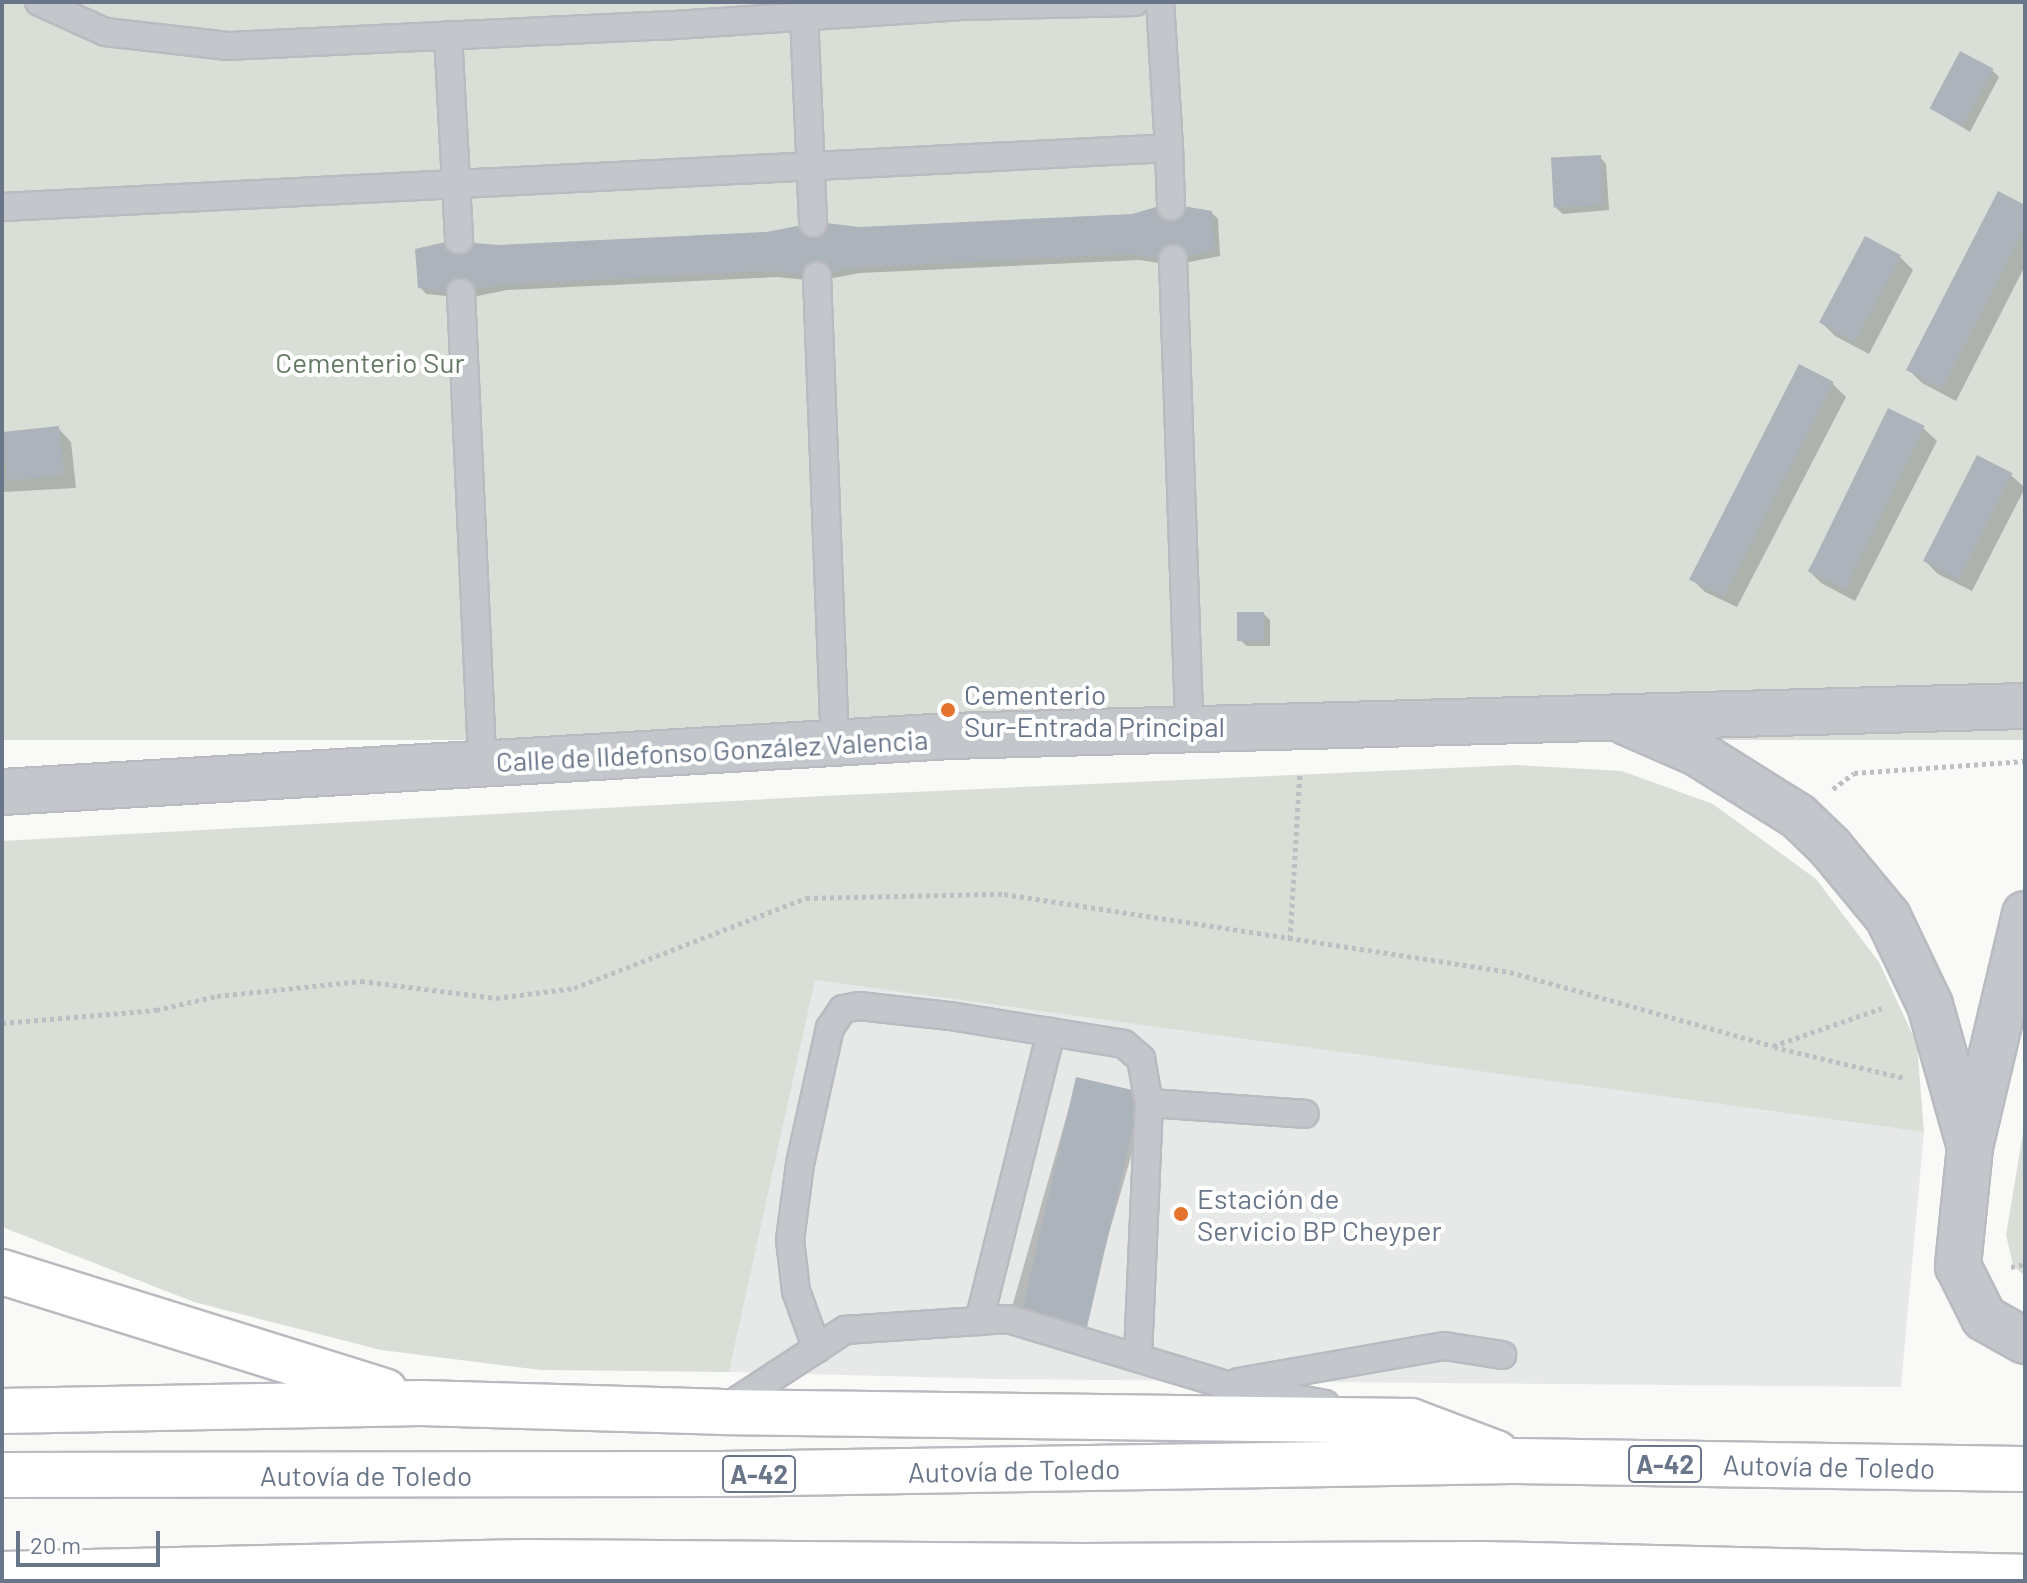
<!DOCTYPE html>
<meta charset="utf-8">
<style>
body{margin:0}
#map{position:relative;width:2027px;height:1583px;overflow:hidden;background:#f9faf8;font-family:Barlow,sans-serif}
div>[style]{position:absolute}
.built>*{inset:0;background:#e7e9e9}
.green>*{inset:0;background:#d9dfd7;transform-origin:0 0}
.shadow>*{inset:0;background:#0003;transform-origin:0 0}
.building>*{inset:0;background:#acb3bb;transform-origin:0 0}
.path>*{height:5px;margin-top:-2.5px;transform-origin:0;background:repeating-linear-gradient(90deg,#bdc0c3 0 4px,transparent 0 8px)}
.roads{filter:drop-shadow(2px 0 #b9bbc0) drop-shadow(-2px 0 #b9bbc0) drop-shadow(0 2px #b9bbc0) drop-shadow(0 -2px #b9bbc0)}
.service>*{height:26px;margin:-13px;padding:0 13px;transform-origin:13px;border-radius:13px;background:#c3c7cc}
.minor>*{height:44px;margin:-22px;padding:0 22px;transform-origin:22px;border-radius:22px;background:#c3c7cc}
.motorway>*{height:44px;margin:-22px;padding:0 22px;transform-origin:22px;border-radius:22px;background:#fff}
.dots>*{width:22px;height:22px;translate:-50% -50%;box-sizing:border-box;border:4px solid #fff;border-radius:50%}
span{translate:-50% -50%;white-space:nowrap;text-align:center;line-height:1.15;-webkit-text-stroke:8px #fff;paint-order:stroke}
.shield-label span{padding:2px 6px;background:#fff;border:2px solid;border-radius:6px;-webkit-text-stroke-width:0}
.shield-label{font-size:26px;color:#697689;font-weight:700}
.park-label{font-size:28px;color:#657a64}
.poi-label{font-size:28px;color:#697689}
.left{translate:0 -50%;text-align:left}
.street-label{font-size:28px;color:#697689}
.frame{position:absolute;inset:0;border:4px solid #697689;pointer-events:none}
.scale{position:absolute;left:16px;top:1531px;width:144px;height:36px;box-sizing:border-box;border:4px solid #697689;border-top:0;padding-left:10px;font-size:24px;line-height:28px;white-space:nowrap;color:#697689;-webkit-text-stroke:6px #fff;paint-order:stroke}
</style>
<div id="map">
<div class="built">
<i style="clip-path:polygon(815px 979px,1924px 1132px,1901px 1387px,994px 1379px,729px 1372px)"></i>
</div>
<div class="green">
<i style="left:2px;top:2px;width:2023px;height:738px"></i>
<i style="clip-path:polygon(1515px 765px,1622px 771px,1713px 804px,1816px 879px,1879px 962px,1917px 1044px,1924px 1132px,815px 980px,729px 1372px,541px 1370px,381px 1350px,194px 1302px,2px 1227px,2px 841px,823px 796px)"></i>
<i style="clip-path:polygon(2025px 1121px,2025px 1276px,2013px 1266px,2006px 1235px)"></i>
</div>
<div class="shadow">
<i style="clip-path:polygon(1993px 71px,1999px 77px,1970px 132px,1932px 109px)"></i>
<i style="clip-path:polygon(1600px 157px,1606px 164px,1609px 210px,1563px 214px,1556px 208px)"></i>
<i style="clip-path:polygon(2025px 207px,2025px 266px,1956px 401px,1922px 383px,1909px 370px)"></i>
<i style="clip-path:polygon(1211px 212px,1218px 219px,1220px 256px,1174px 265px,1139px 260px,860px 273px,817px 281px,777px 277px,507px 290px,468px 298px,426px 294px,420px 287px,499px 247px)"></i>
<i style="clip-path:polygon(1899px 256px,1913px 270px,1869px 354px,1835px 336px,1822px 323px)"></i>
<i style="clip-path:polygon(1800px 367px,1833px 384px,1846px 397px,1737px 607px,1705px 592px,1692px 579px)"></i>
<i style="clip-path:polygon(58px 428px,71px 442px,76px 488px,2px 492px,2px 433px)"></i>
<i style="clip-path:polygon(1923px 428px,1937px 441px,1855px 601px,1821px 583px,1808px 570px)"></i>
<i style="clip-path:polygon(2011px 475px,2025px 488px,1972px 591px,1938px 574px,1925px 561px)"></i>
<i style="clip-path:polygon(1264px 614px,1270px 620px,1270px 646px,1247px 646px,1240px 640px)"></i>
<i style="left:1077px;top:1080px;width:73px;height:238px;rotate:16deg"></i>
</div>
<div class="building">
<i style="left:1960px;top:51px;width:38px;height:65px;rotate:28deg"></i>
<i style="left:1601px;top:155px;width:50px;height:50px;rotate:87deg"></i>
<i style="clip-path:polygon(1998px 191px,2025px 205px,2025px 228px,1942px 389px,1906px 370px)"></i>
<i style="clip-path:polygon(1183px 206px,1212px 211px,1215px 250px,1167px 260px,1132px 254px,853px 268px,809px 276px,770px 271px,500px 285px,454px 293px,418px 288px,415px 249px,450px 241px,499px 245px,766px 232px,818px 222px,859px 227px,1132px 214px,1156px 207px)"></i>
<i style="left:1865px;top:236px;width:41px;height:98px;rotate:28deg"></i>
<i style="left:1799px;top:364px;width:39px;height:242px;rotate:27deg"></i>
<i style="left:1888px;top:408px;width:41px;height:182px;rotate:26deg"></i>
<i style="left:59px;top:426px;width:49px;height:57px;rotate:84deg"></i>
<i style="left:1977px;top:455px;width:40px;height:119px;rotate:27deg"></i>
<i style="left:1237px;top:612px;width:27px;height:29px"></i>
<i style="left:1076px;top:1077px;width:67px;height:242px;rotate:13deg"></i>
</div>
<div class="path">
<i style="left:1833px;top:789px;width:26px;rotate:-37deg"></i>
<i style="left:1854px;top:773px;width:171px;rotate:-4deg"></i>
<i style="left:1290px;top:939px;width:166px;rotate:-86.6deg"></i>
<i style="left:2px;top:1023px;width:155px;rotate:-4.8deg"></i>
<i style="left:156px;top:1010px;width:63px;rotate:-12.9deg"></i>
<i style="left:217px;top:996px;width:145px;rotate:-5.9deg"></i>
<i style="left:361px;top:981px;width:136px;rotate:7.2deg"></i>
<i style="left:496px;top:998px;width:79px;rotate:-7.3deg"></i>
<i style="left:574px;top:988px;width:249px;rotate:-21.2deg"></i>
<i style="left:806px;top:898px;width:198px;rotate:-1.2deg"></i>
<i style="left:1004px;top:894px;width:512px;rotate:8.76deg"></i>
<i style="left:1510px;top:972px;width:273px;rotate:15.7deg"></i>
<i style="left:1773px;top:1046px;width:115px;rotate:-19.2deg"></i>
<i style="left:1774px;top:1047px;width:134px;rotate:13.4deg"></i>
<i style="left:2011px;top:1267px;width:14px;rotate:-12deg"></i>
</div>
<div class="roads">
<div class="service">
<i style="left:39px;top:2px;width:72px;rotate:24.4deg"></i>
<i style="left:105px;top:32px;width:124px;rotate:6.5deg"></i>
<i style="left:228px;top:46px;width:432px;rotate:-2.7deg"></i>
<i style="left:660px;top:26px;width:299px;rotate:-3.8deg"></i>
<i style="left:958px;top:6px;width:177px;rotate:-1.3deg"></i>
<i style="left:804px;top:15px;width:208px;rotate:87.5deg"></i>
<i style="left:448px;top:35px;width:205px;rotate:86.9deg"></i>
<i style="left:1169px;top:148px;width:58px;rotate:88deg"></i>
<i style="left:2px;top:207px;width:1168px;rotate:-2.89deg"></i>
<i style="left:1169px;top:148px;width:146px;rotate:-93.5deg"></i>
<i style="left:1173px;top:259px;width:468px;rotate:88deg"></i>
<i style="left:817px;top:276px;width:465px;rotate:87.8deg"></i>
<i style="left:461px;top:293px;width:470px;rotate:87.4deg"></i>
<i style="left:1149px;top:1103px;width:156px;rotate:4deg"></i>
<i style="left:979px;top:1321px;width:298px;rotate:-76deg"></i>
<i style="left:817px;top:1349px;width:62px;rotate:-109.9deg"></i>
<i style="left:796px;top:1291px;width:51px;rotate:-96.7deg"></i>
<i style="left:790px;top:1240px;width:77px;rotate:-82.5deg"></i>
<i style="left:800px;top:1164px;width:139px;rotate:-77.6deg"></i>
<i style="left:830px;top:1028px;width:23px;rotate:-56deg"></i>
<i style="left:843px;top:1009px;width:16px;rotate:-11deg"></i>
<i style="left:859px;top:1006px;width:92px;rotate:6.3deg"></i>
<i style="left:950px;top:1016px;width:176px;rotate:9.1deg"></i>
<i style="left:1124px;top:1044px;width:23px;rotate:41deg"></i>
<i style="left:1141px;top:1059px;width:45px;rotate:79.7deg"></i>
<i style="left:1149px;top:1103px;width:255px;rotate:92.5deg"></i>
<i style="left:1238px;top:1382px;width:209px;rotate:-9.9deg"></i>
<i style="left:1444px;top:1346px;width:59px;rotate:8.8deg"></i>
<i style="left:724px;top:1409px;width:145px;rotate:-33.1deg"></i>
<i style="left:845px;top:1330px;width:163px;rotate:-3.9deg"></i>
<i style="left:1008px;top:1319px;width:225px;rotate:16.8deg"></i>
<i style="left:1223px;top:1384px;width:104px;rotate:11.1deg"></i>
</div>
<div class="minor">
<i style="left:1626px;top:722px;width:77px;rotate:23.6deg"></i>
<i style="left:1697px;top:753px;width:119px;rotate:32deg"></i>
<i style="left:1798px;top:816px;width:45px;rotate:44.1deg"></i>
<i style="left:1830px;top:847px;width:91px;rotate:50.4deg"></i>
<i style="left:1888px;top:917px;width:98px;rotate:64.5deg"></i>
<i style="left:1930px;top:1005px;width:148px;rotate:74.3deg"></i>
<i style="left:2px;top:792px;width:950px;rotate:-3.38deg"></i>
<i style="left:950px;top:736px;width:1075px;rotate:-1.6deg"></i>
<i style="left:2025px;top:914px;width:239px;rotate:103.3deg"></i>
<i style="left:1970px;top:1147px;width:120px;rotate:95.8deg"></i>
<i style="left:1958px;top:1266px;width:58px;rotate:63.4deg"></i>
<i style="left:1984px;top:1318px;width:47px;rotate:29.3deg"></i>
</div>
<div class="motorway">
<i style="left:2px;top:1272px;width:401px;rotate:17.3deg"></i>
<i style="left:2px;top:1411px;width:419px;rotate:-1.1deg"></i>
<i style="left:421px;top:1403px;width:298px;rotate:1.7deg"></i>
<i style="left:719px;top:1412px;width:692px;rotate:0.75deg"></i>
<i style="left:1411px;top:1421px;width:91px;rotate:20.6deg"></i>
<i style="left:2px;top:1475px;width:720px;rotate:-0.08deg"></i>
<i style="left:722px;top:1474px;width:795px;rotate:-0.94deg"></i>
<i style="left:1517px;top:1461px;width:508px;rotate:0.9deg"></i>
<i style="left:2px;top:1574px;width:522px;rotate:-1.32deg"></i>
<i style="left:524px;top:1562px;width:559px;rotate:0.41deg"></i>
<i style="left:1083px;top:1566px;width:400px;rotate:-0.3deg"></i>
<i style="left:1483px;top:1564px;width:542px;rotate:1.37deg"></i>
</div>
</div>
<div class="dots">
<i style="left:948px;top:710px;background:#e4732e"></i>
<i style="left:1181px;top:1214px;background:#e4732e"></i>
</div>
<div class="shield-label">
<span style="left:1665px;top:1464px">A-42</span>
<span style="left:759px;top:1474px">A-42</span>
</div>
<div class="park-label">
<span style="left:370px;top:362px">Cementerio Sur</span>
</div>
<div class="poi-label">
<span class="left" style="left:964px;top:710px">Cementerio<br>Sur-Entrada Principal</span>
<span class="left" style="left:1197px;top:1214px">Estación de<br>Servicio BP Cheyper</span>
</div>
<div class="street-label">
<span style="left:712px;top:750px;rotate:-3deg">Calle de Ildefonso González Valencia</span>
<span style="left:1829px;top:1466px;rotate:1deg">Autovía de Toledo</span>
<span style="left:1014px;top:1470px;rotate:-1deg">Autovía de Toledo</span>
<span style="left:366px;top:1475px">Autovía de Toledo</span>
</div>
<div class="frame"></div>
<div class="scale">20 m</div>
</div>
